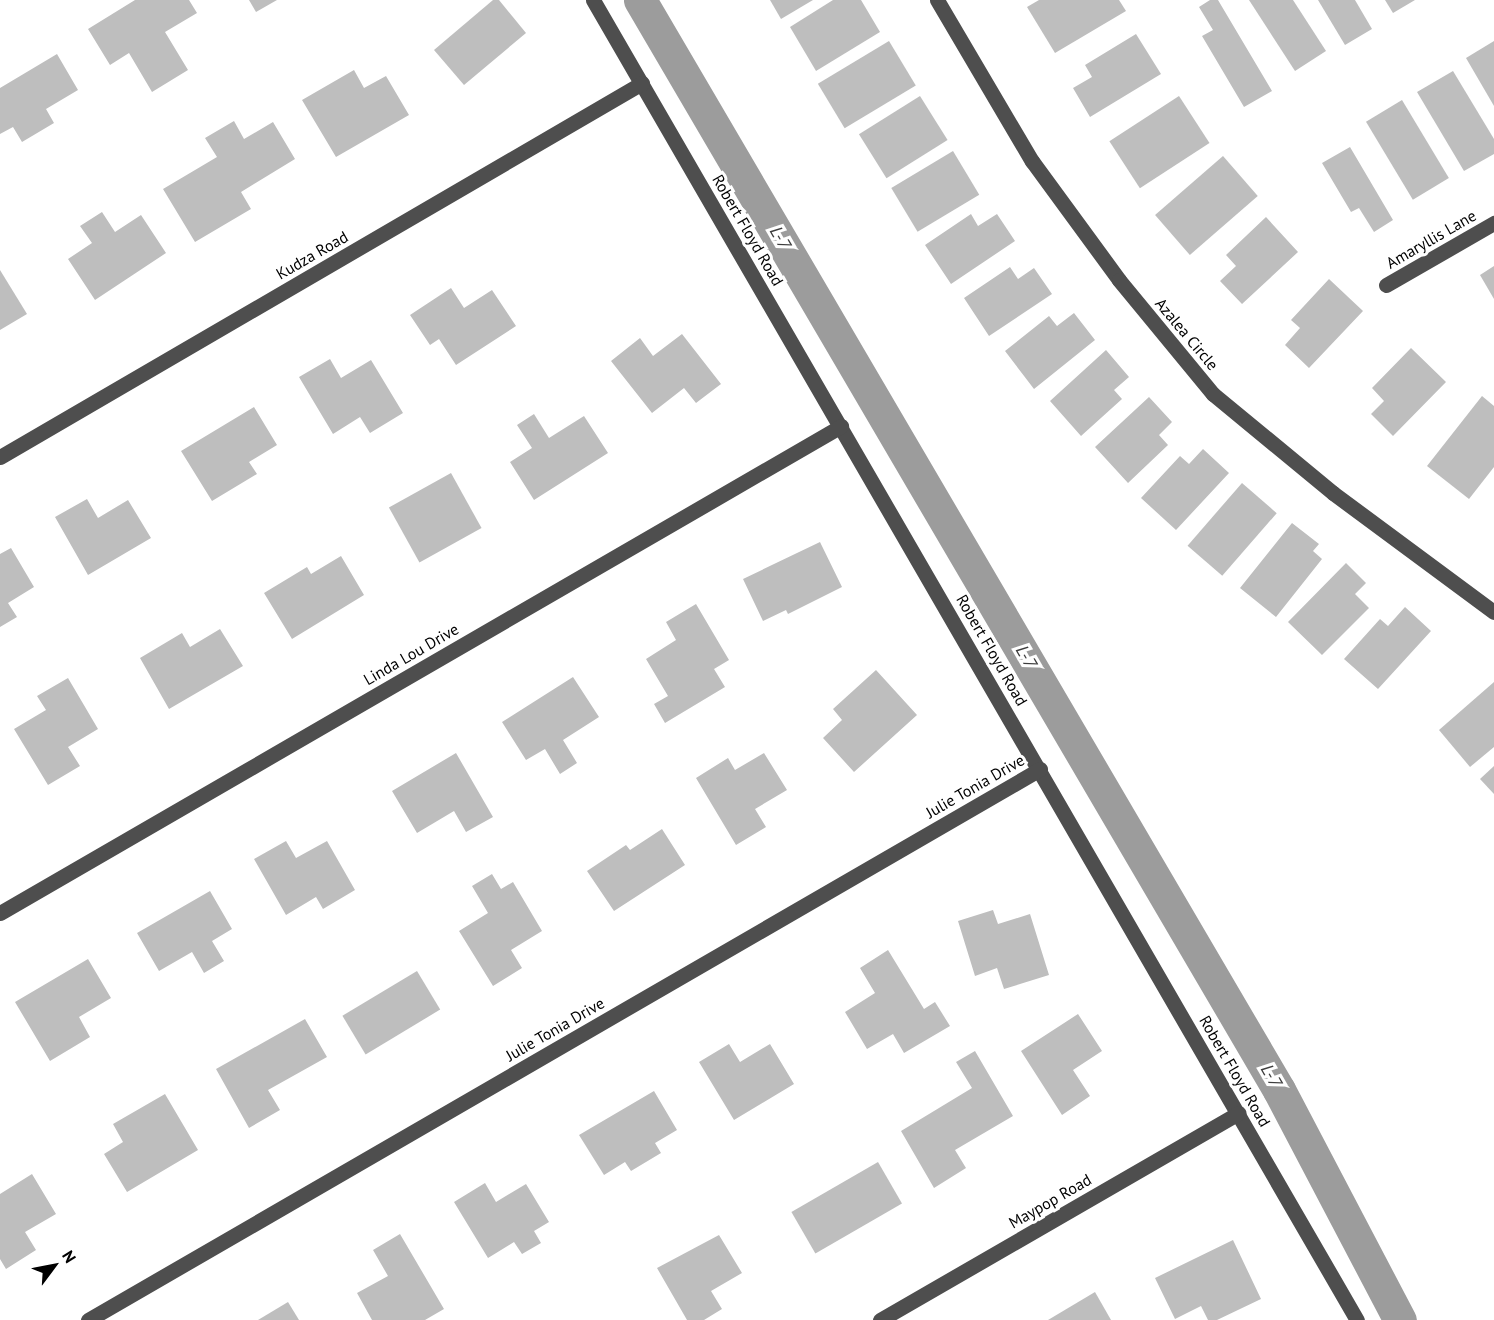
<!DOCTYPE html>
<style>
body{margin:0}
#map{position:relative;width:1494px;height:1320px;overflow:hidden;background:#fff;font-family:"PT Sans",sans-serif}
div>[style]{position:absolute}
.canal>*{height:33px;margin:-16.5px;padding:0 16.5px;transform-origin:16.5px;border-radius:16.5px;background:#9c9c9c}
.building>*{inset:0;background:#bebebe;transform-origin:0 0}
.minor>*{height:15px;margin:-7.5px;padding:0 7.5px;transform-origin:7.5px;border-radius:7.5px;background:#4e4e4e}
span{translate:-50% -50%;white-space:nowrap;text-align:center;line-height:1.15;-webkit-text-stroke:6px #fff;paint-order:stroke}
.street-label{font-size:16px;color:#000}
.water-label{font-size:18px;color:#3d3d3d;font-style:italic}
.north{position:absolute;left:24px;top:1236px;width:60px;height:60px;-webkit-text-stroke:4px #fff;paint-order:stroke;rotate:58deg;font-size:16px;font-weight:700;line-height:24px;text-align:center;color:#000}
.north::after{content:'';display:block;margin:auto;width:21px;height:27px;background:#000;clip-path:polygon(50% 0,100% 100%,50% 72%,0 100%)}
</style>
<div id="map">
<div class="canal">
<i style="left:640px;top:0;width:1263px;rotate:59.62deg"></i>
<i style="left:1279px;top:1090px;width:260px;rotate:62.3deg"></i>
</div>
<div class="building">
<i style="clip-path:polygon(135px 0,189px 0,197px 13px,165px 32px,188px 70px,152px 92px,129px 53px,110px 65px,88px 29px)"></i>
<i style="clip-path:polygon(249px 0,277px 0,256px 12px)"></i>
<i style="clip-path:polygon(493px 0,499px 0,526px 33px,464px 85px,434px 50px)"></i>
<i style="clip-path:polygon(770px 0,813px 0,781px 19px)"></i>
<i style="clip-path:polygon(833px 0,861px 0,880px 32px,816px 71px,790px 27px)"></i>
<i style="clip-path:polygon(1039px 0,1119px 0,1126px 11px,1055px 53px,1027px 7px)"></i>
<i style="clip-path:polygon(1210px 0,1218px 0,1272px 91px,1244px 107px,1202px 36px,1213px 30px,1199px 7px)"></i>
<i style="clip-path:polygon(1249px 0,1293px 0,1326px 51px,1295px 71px)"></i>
<i style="clip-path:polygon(1318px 0,1355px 0,1372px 29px,1345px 45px)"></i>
<i style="clip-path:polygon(1385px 0,1415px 0,1393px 13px)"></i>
<i style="clip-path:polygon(1136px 34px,1161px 74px,1090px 117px,1073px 88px,1092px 77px,1085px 65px)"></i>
<i style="left:889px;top:41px;width:52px;height:83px;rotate:59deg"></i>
<i style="clip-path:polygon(1494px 41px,1494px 106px,1466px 58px)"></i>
<i style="clip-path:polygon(57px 54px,78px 90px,46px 109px,54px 123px,22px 142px,13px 127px,0 134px,0 88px)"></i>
<i style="clip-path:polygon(354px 70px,364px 88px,386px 76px,409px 115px,336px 157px,302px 100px)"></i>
<i style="clip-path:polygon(1453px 71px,1494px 139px,1494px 154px,1464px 171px,1417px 92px)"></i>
<i style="left:920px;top:96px;width:52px;height:72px;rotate:58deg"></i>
<i style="left:1179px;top:96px;width:56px;height:83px;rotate:57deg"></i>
<i style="left:1402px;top:100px;width:91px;height:42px;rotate:59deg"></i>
<i style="clip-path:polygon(234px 121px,244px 139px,273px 122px,295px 159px,241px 192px,251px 209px,195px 242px,163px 189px,217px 157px,205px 138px)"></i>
<i style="clip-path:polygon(1350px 147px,1393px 220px,1374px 232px,1359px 208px,1351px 212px,1322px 163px)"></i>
<i style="left:953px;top:151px;width:51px;height:72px;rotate:59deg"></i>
<i style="left:1223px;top:156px;width:53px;height:90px;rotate:49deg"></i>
<i style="clip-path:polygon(102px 212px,115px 232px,141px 215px,166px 253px,95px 300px,68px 259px,92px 243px,80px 226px)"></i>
<i style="clip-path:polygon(971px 214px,978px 226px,997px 214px,1015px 241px,951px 284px,925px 245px)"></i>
<i style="clip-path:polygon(1266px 217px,1298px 252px,1242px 304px,1220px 281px,1236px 266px,1226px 255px)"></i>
<i style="clip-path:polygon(1494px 266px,1494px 299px,1480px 275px)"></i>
<i style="clip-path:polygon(1010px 267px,1018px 279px,1034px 268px,1052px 294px,989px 336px,964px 298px)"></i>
<i style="clip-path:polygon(0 270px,27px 314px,0 330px)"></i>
<i style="clip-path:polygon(1329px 279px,1363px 311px,1309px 368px,1285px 345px,1300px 328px,1291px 320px)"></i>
<i style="clip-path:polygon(451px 288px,464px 308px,492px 290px,516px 326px,456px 365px,439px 339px,430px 345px,410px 315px)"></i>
<i style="clip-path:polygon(1074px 313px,1095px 340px,1034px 389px,1005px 351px,1049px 316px,1057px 326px)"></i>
<i style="clip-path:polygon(682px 334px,721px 384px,696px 403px,684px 388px,652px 413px,611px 361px,640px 338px,653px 356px)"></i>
<i style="clip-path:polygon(1411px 348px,1446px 382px,1393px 436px,1371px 414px,1384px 401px,1372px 388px)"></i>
<i style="clip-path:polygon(1106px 350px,1129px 377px,1114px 390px,1122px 399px,1081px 436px,1050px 401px)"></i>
<i style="clip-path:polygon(330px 359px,341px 378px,371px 360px,403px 413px,370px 433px,360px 417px,333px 434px,299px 377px)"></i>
<i style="clip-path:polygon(1482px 396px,1494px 406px,1494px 467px,1469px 499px,1427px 466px)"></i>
<i style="clip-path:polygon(1149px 397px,1172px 422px,1159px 435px,1168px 445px,1128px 483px,1095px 447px)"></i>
<i style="clip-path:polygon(254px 407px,277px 445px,249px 462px,257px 474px,212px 501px,181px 451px)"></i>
<i style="clip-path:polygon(534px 414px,549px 438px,584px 416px,608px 453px,534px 500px,510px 462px,532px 448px,517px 425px)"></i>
<i style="clip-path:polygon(1203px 449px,1229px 473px,1176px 530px,1141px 498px,1180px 456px,1189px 464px)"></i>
<i style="left:451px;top:473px;width:63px;height:71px;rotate:61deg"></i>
<i style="left:1242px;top:483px;width:46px;height:83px;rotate:41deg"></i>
<i style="clip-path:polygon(87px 499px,98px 518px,128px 500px,151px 538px,88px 575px,55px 517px)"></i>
<i style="clip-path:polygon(1292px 523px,1319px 544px,1313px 551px,1322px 559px,1276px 617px,1240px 588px)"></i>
<i style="clip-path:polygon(820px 542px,842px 587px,788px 614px,786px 610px,763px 621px,743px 579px)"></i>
<i style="clip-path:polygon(11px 548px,34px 587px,8px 603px,17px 617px,0 627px,0 554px)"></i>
<i style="clip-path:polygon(341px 556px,364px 595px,292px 639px,264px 593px,307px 567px,311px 574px)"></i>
<i style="clip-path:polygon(1346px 563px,1366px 583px,1355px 594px,1369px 608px,1322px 655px,1288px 622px)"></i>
<i style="clip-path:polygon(696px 604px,729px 660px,714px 669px,725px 687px,665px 723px,654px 704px,668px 696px,646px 659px,676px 640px,666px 622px)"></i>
<i style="clip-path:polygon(1405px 607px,1431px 631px,1378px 689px,1344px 659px,1380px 619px,1388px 626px)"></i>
<i style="clip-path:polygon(220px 629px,243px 666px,169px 709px,140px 658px,182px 633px,190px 647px)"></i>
<i style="clip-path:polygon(876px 670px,917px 715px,854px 772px,823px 738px,842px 720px,833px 709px)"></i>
<i style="clip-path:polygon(573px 677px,599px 717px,563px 740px,577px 763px,560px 774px,545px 749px,526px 760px,502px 722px)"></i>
<i style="clip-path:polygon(68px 678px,98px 729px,68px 747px,80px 766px,48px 785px,14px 729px,46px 710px,37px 696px)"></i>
<i style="clip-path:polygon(1494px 682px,1494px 747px,1470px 767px,1439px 730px)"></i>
<i style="clip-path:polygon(456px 753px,493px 817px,466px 832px,454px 811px,417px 833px,392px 791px)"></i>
<i style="clip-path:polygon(764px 753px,787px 790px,755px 809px,766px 827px,736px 845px,696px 778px,728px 758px,735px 770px)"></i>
<i style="clip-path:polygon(1494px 766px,1494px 794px,1480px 779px)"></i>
<i style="clip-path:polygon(662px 829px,685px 865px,614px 911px,587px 871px,626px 845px,630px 850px)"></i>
<i style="clip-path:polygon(286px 841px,296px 858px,327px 841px,355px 890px,323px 909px,316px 897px,286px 915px,254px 859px)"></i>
<i style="clip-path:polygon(492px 874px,501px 889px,513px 882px,542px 931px,511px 950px,522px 968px,493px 986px,459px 931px,488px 913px,472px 886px)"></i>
<i style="clip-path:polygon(210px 891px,232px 929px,212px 941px,224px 961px,204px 973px,192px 952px,159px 971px,137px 933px)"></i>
<i style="clip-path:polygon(993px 910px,998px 924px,1030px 914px,1049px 975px,1004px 989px,997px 968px,975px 976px,958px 921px)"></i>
<i style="clip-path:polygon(888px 950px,924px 1009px,935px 1002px,950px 1026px,904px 1053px,893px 1034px,867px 1049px,845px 1012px,875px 993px,860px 968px)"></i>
<i style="clip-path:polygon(88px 959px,111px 998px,79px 1017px,90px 1037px,50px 1061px,15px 1002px)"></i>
<i style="left:417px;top:971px;width:45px;height:87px;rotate:59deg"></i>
<i style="clip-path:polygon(1078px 1014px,1102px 1051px,1073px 1070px,1090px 1096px,1062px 1115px,1021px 1051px)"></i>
<i style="clip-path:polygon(305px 1019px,327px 1057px,268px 1090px,280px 1110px,249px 1128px,216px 1069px)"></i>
<i style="clip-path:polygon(729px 1044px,740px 1062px,770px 1044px,794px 1084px,734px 1120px,699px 1062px)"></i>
<i style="clip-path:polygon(975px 1051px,1013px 1116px,955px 1150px,966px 1168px,934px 1188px,901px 1131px,972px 1088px,956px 1062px)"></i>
<i style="clip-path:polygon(654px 1091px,677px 1130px,655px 1143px,661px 1153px,631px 1171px,625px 1162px,604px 1175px,579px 1135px)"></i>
<i style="clip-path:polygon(165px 1094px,198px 1150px,127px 1192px,104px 1154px,123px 1142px,113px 1124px)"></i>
<i style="left:878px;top:1162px;width:48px;height:100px;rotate:60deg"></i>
<i style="clip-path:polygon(32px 1174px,56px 1214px,25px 1232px,36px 1250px,6px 1269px,0 1259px,0 1194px)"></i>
<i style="clip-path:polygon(485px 1183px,496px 1202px,526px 1184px,549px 1222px,534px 1231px,541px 1243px,522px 1254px,514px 1242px,488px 1258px,454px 1202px)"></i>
<i style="clip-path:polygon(400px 1234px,444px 1309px,425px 1320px,372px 1320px,357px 1293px,388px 1276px,373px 1250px)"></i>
<i style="clip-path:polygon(719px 1235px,742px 1273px,711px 1291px,722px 1309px,704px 1320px,687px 1320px,657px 1268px)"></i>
<i style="clip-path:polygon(1233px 1240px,1261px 1299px,1217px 1320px,1208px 1320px,1201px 1306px,1175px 1319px,1155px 1278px)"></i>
<i style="clip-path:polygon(1095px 1292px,1111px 1320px,1048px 1320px)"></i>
<i style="clip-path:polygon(288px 1302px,299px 1320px,258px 1320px)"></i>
</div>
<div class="minor">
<i style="left:593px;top:0;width:1525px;rotate:59.94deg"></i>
<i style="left:937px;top:0;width:187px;rotate:59.5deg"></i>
<i style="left:1032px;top:161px;width:147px;rotate:53.8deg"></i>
<i style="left:1119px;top:280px;width:148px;rotate:50.5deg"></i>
<i style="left:1213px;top:394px;width:156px;rotate:39.5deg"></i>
<i style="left:1333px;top:493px;width:200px;rotate:36.5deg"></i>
<i style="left:1386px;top:285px;width:125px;rotate:-29.9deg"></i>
<i style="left:0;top:457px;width:743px;rotate:-30.22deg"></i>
<i style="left:0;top:913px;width:972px;rotate:-30.07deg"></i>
<i style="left:88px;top:1320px;width:1100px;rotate:-30.06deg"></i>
<i style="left:880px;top:1320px;width:414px;rotate:-30deg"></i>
</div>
<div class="street-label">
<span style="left:748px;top:230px;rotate:60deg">Robert Floyd Road</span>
<span style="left:1431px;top:239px;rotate:-30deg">Amaryllis Lane</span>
<span style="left:312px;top:255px;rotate:-30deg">Kudza Road</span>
<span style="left:1187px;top:334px;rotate:50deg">Azalea Circle</span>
<span style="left:992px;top:650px;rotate:60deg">Robert Floyd Road</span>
<span style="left:411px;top:654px;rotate:-30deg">Linda Lou Drive</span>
<span style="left:975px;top:786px;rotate:-30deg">Julie Tonia Drive</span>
<span style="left:555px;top:1029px;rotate:-30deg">Julie Tonia Drive</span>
<span style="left:1235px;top:1071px;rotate:60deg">Robert Floyd Road</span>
<span style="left:1050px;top:1201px;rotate:-30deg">Maypop Road</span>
</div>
<div class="water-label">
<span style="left:780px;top:238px;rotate:60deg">L-7</span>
<span style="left:1026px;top:657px;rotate:60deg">L-7</span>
<span style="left:1271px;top:1076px;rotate:60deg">L-7</span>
</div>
<div class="north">N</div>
</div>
